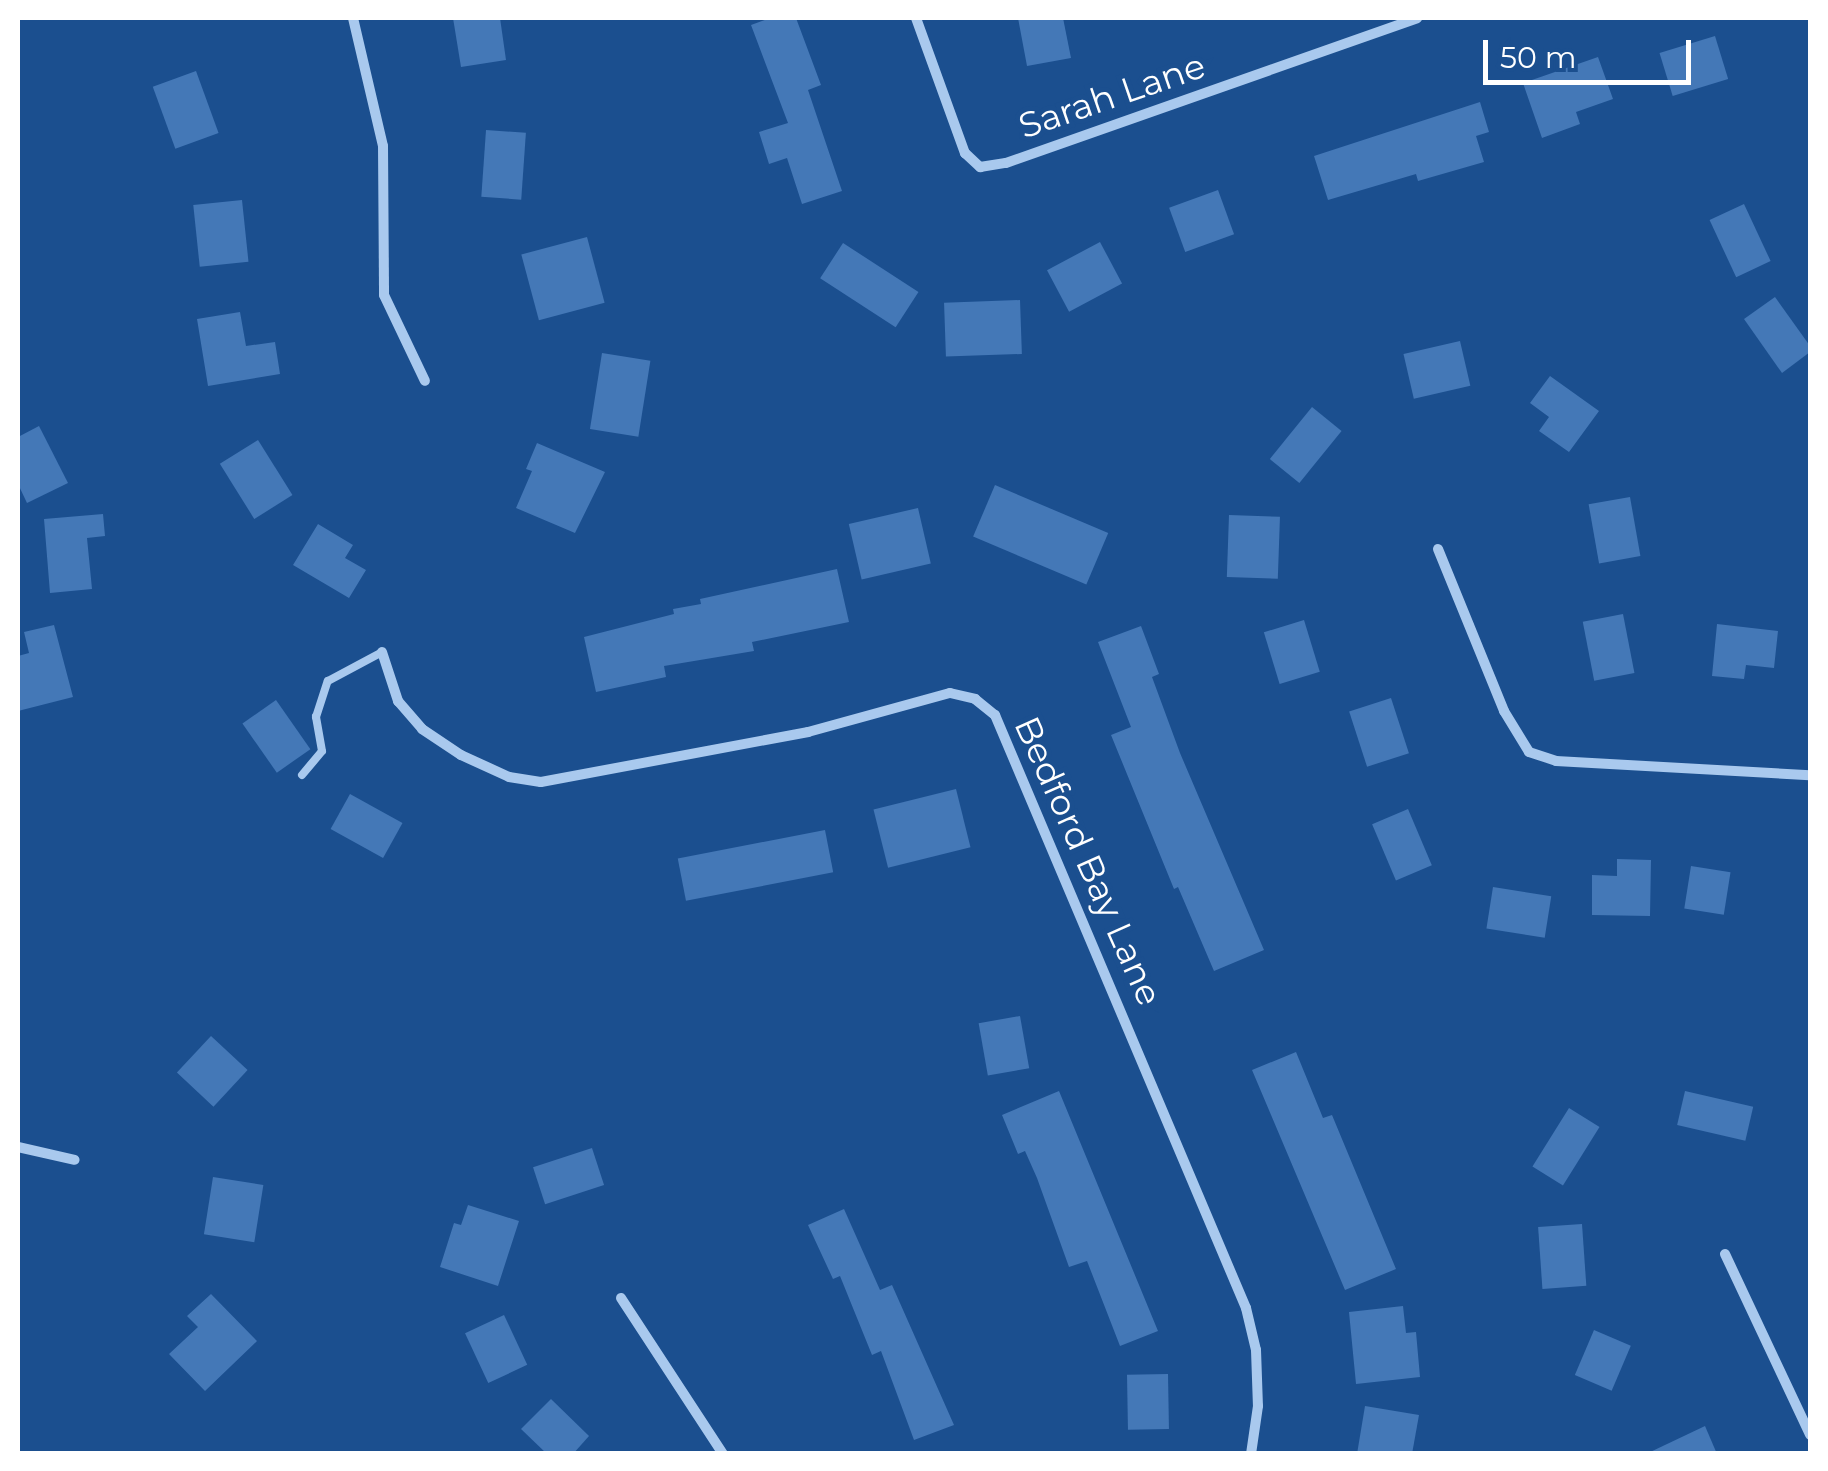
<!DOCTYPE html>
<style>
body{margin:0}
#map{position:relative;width:1828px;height:1471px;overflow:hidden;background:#1b4f8f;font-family:Montserrat,sans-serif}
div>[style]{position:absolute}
.building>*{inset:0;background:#4478b7;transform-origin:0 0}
.lane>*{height:8px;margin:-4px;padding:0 4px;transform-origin:4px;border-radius:4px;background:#a9c9ee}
.street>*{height:10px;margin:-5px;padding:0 5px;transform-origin:5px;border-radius:5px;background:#a9c9ee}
span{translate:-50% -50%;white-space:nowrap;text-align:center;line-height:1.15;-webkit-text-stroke:10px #1b4f8f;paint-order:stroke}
.street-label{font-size:35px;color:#fff}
.frame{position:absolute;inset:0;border:20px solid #fff;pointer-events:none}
.scale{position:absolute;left:1483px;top:40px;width:208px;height:45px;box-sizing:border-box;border:5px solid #fff;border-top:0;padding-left:12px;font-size:30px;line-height:35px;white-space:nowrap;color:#fff;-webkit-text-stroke:8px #1b4f8f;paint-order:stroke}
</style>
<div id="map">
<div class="building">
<i style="clip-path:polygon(453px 18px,500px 18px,506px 60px,461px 67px)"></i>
<i style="clip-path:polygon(770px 18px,796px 18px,821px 85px,808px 90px,842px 191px,802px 204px,787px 158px,769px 164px,759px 132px,788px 123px,751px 25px)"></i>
<i style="clip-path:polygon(1018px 18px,1063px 18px,1071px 58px,1027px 66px)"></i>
<i style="left:1715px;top:36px;width:45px;height:58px;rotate:73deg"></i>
<i style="clip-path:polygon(1598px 57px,1613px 99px,1576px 112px,1580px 124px,1542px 138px,1523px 83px)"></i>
<i style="left:196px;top:71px;width:66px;height:46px;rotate:70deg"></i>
<i style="clip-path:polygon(1480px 102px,1489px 132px,1476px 136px,1484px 162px,1418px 181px,1416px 174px,1328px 200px,1314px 156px)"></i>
<i style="left:486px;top:130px;width:40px;height:67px;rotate:4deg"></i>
<i style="left:1218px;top:190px;width:47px;height:52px;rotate:70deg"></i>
<i style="left:242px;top:200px;width:62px;height:49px;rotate:84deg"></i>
<i style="left:1744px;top:204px;width:63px;height:38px;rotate:65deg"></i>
<i style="left:587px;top:237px;width:68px;height:68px;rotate:75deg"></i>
<i style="left:1100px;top:242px;width:47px;height:60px;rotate:62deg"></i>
<i style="left:843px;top:243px;width:90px;height:42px;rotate:33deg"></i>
<i style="clip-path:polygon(1775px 297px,1810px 346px,1810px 352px,1782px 373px,1744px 319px)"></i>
<i style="left:1020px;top:300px;width:54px;height:76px;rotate:88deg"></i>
<i style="clip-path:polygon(240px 312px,246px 346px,275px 342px,280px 374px,208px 386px,197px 319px)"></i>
<i style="left:1460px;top:341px;width:46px;height:58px;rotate:77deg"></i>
<i style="left:602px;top:353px;width:49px;height:77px;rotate:9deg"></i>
<i style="clip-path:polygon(1550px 376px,1599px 411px,1569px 452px,1539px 431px,1549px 417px,1530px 403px)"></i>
<i style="left:1312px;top:407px;width:38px;height:67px;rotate:39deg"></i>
<i style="clip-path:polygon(39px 426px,68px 483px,27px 503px,18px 484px,18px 437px)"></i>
<i style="left:258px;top:440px;width:65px;height:45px;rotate:58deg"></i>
<i style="clip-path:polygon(537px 443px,605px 472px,575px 533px,516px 508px,532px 471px,526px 469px)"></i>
<i style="left:995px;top:485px;width:123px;height:56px;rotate:23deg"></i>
<i style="left:1630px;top:497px;width:60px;height:42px;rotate:80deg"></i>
<i style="left:918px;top:508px;width:57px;height:71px;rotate:77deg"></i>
<i style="clip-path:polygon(103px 514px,105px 536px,87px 538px,92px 589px,50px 593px,44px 519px)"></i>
<i style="left:1229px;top:515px;width:51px;height:62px;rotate:2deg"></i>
<i style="clip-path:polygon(318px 524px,353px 545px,345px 558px,366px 570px,349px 598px,293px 565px)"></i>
<i style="clip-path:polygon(837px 569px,849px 622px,752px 642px,754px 651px,664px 666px,666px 677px,596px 692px,584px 637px,674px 614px,673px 609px,701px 604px,700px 599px)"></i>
<i style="left:1623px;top:614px;width:60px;height:41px;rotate:79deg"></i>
<i style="left:1304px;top:620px;width:54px;height:42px;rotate:73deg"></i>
<i style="clip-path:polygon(1717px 624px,1778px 631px,1774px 668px,1746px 665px,1744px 679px,1712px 676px)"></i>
<i style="clip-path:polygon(54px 625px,73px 697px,18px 711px,18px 656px,29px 653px,24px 632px)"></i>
<i style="clip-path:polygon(1141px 626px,1159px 674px,1152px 677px,1180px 753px,1264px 950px,1214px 971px,1178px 887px,1174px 889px,1111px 735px,1131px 727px,1098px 642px)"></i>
<i style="left:1391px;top:698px;width:58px;height:44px;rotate:72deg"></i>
<i style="left:276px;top:700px;width:60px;height:41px;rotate:55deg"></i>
<i style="left:956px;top:789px;width:60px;height:85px;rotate:76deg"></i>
<i style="left:350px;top:794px;width:60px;height:40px;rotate:29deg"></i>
<i style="left:1408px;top:809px;width:61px;height:39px;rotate:67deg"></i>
<i style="left:825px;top:830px;width:43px;height:150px;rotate:79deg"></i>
<i style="clip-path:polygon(1617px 859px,1651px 860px,1650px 916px,1592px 915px,1592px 875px,1617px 876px)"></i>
<i style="left:1691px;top:866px;width:40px;height:43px;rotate:9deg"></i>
<i style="left:1493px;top:887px;width:59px;height:42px;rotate:9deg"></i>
<i style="left:1020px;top:1016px;width:53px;height:42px;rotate:80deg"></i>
<i style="left:211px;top:1036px;width:50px;height:50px;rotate:43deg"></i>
<i style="clip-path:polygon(1296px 1052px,1323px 1118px,1332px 1115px,1396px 1269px,1345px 1290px,1252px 1070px)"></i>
<i style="clip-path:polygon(1059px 1091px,1158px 1331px,1120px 1346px,1087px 1261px,1069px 1267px,1037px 1178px,1025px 1151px,1018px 1154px,1002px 1115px)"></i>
<i style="left:1685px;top:1091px;width:70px;height:35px;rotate:13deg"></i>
<i style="left:1569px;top:1108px;width:36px;height:69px;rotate:32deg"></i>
<i style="left:592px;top:1148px;width:39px;height:62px;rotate:72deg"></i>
<i style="left:213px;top:1177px;width:51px;height:58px;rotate:9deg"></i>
<i style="clip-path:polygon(468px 1205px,519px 1221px,498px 1286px,440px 1267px,454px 1223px,461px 1225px)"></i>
<i style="clip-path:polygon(844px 1209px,880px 1290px,892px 1285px,954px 1425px,914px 1440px,881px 1351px,872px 1355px,840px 1276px,833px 1279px,808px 1225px)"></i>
<i style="left:1582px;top:1224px;width:62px;height:44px;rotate:86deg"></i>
<i style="clip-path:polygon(211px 1294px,257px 1341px,205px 1391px,169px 1354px,198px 1327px,187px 1316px)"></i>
<i style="clip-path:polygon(1403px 1306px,1406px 1333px,1416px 1332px,1420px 1377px,1356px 1384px,1349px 1312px)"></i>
<i style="left:504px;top:1315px;width:55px;height:43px;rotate:65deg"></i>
<i style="left:1594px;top:1330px;width:40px;height:49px;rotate:23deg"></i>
<i style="left:1168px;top:1374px;width:55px;height:41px;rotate:89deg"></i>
<i style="clip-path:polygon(551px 1399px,589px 1436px,573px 1454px,547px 1454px,521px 1429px)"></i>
<i style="clip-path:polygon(1365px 1406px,1419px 1415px,1412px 1454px,1357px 1454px)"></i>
<i style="clip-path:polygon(1705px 1426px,1717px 1454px,1646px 1454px)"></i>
</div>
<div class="lane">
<i style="left:302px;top:775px;width:31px;rotate:-50deg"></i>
<i style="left:322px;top:751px;width:35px;rotate:-100deg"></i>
<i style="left:316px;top:717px;width:38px;rotate:-72deg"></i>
<i style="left:328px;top:681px;width:61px;rotate:-28.2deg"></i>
</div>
<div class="street">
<i style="left:353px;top:18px;width:131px;rotate:76.8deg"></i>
<i style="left:383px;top:146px;width:149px;rotate:89.6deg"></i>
<i style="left:384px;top:295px;width:95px;rotate:64.5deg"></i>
<i style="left:916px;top:18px;width:144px;rotate:70.1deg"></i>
<i style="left:965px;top:153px;width:21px;rotate:43deg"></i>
<i style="left:980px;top:167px;width:26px;rotate:-9deg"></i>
<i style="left:1006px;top:163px;width:436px;rotate:-19.4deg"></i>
<i style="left:1438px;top:549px;width:175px;rotate:67.8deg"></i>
<i style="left:1504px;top:711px;width:48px;rotate:58.6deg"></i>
<i style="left:1529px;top:752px;width:28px;rotate:18deg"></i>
<i style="left:1556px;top:761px;width:254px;rotate:3.2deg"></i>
<i style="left:382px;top:652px;width:52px;rotate:71.9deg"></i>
<i style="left:398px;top:701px;width:37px;rotate:49deg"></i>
<i style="left:422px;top:729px;width:47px;rotate:33.7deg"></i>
<i style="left:461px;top:755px;width:53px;rotate:24.6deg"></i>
<i style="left:509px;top:777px;width:32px;rotate:9deg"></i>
<i style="left:541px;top:782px;width:272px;rotate:-10.6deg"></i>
<i style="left:808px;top:732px;width:147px;rotate:-15.4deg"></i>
<i style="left:950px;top:693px;width:26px;rotate:13deg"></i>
<i style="left:975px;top:699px;width:26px;rotate:39deg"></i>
<i style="left:995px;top:715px;width:644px;rotate:67.06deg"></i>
<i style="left:1246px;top:1308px;width:43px;rotate:76.6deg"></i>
<i style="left:1256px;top:1350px;width:56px;rotate:88deg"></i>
<i style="left:1258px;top:1406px;width:49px;rotate:98.3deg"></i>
<i style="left:18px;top:1147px;width:58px;rotate:12.8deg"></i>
<i style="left:1725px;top:1254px;width:200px;rotate:64.8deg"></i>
<i style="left:621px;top:1298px;width:186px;rotate:56.8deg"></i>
</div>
<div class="street-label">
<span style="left:1112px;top:96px;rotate:-19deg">Sarah Lane</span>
<span style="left:1088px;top:861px;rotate:66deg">Bedford Bay Lane</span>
</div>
<div class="frame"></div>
<div class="scale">50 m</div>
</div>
